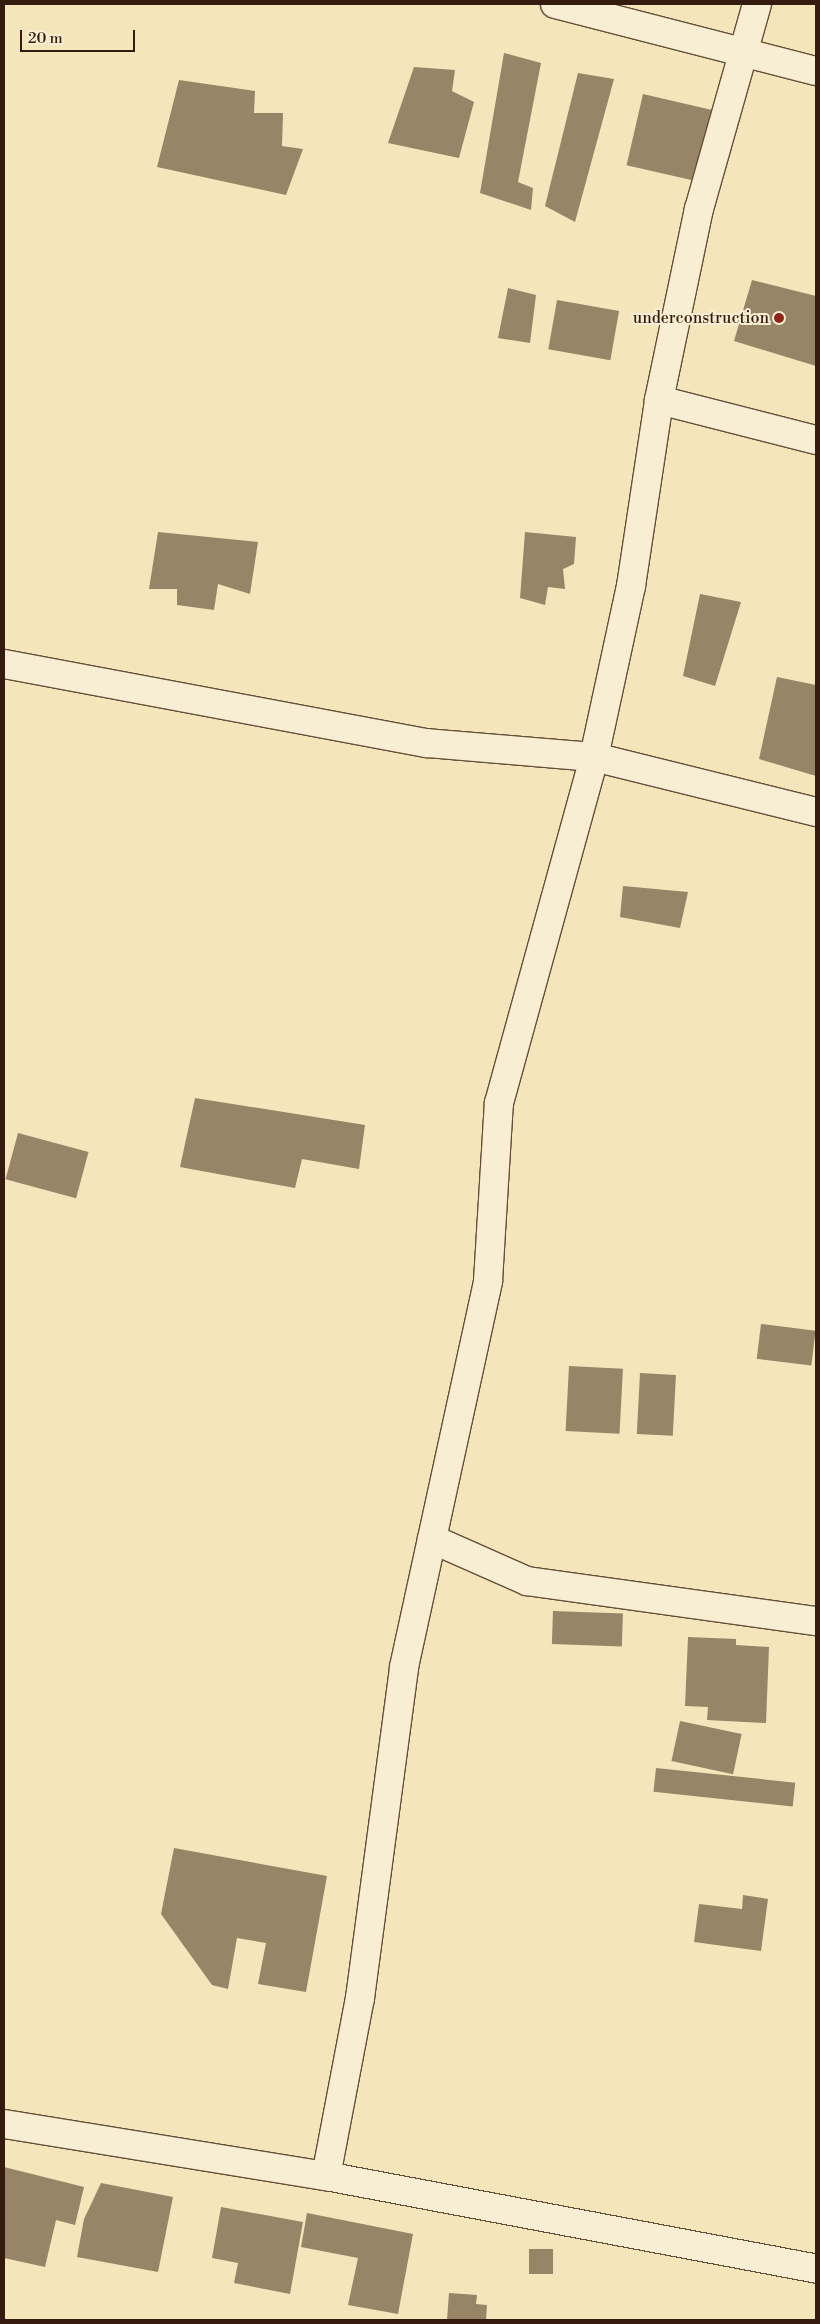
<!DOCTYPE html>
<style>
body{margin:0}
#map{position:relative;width:820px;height:2324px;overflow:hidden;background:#f4e5bb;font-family:"Libre Bodoni",serif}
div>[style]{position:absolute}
.building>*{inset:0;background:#988467;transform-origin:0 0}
.roads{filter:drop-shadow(1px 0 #654e38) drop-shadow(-1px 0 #654e38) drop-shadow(0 1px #654e38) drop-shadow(0 -1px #654e38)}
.minor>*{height:28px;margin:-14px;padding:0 14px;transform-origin:14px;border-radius:14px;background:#f8eed3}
.dots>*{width:14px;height:14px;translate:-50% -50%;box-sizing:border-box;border:2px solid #f8eed3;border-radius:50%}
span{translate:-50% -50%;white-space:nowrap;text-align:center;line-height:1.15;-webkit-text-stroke:4px #f8eed3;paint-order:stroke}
.poi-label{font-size:16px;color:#351b0d}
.right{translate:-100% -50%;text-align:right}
.frame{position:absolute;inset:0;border:5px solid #351b0d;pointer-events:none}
.scale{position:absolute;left:20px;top:30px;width:115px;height:22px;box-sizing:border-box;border:2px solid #351b0d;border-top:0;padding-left:6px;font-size:15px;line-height:18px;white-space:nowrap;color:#351b0d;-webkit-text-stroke:4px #f8eed3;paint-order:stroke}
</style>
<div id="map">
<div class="building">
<i style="clip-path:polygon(504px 53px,541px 63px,518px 182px,533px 188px,531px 210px,480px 193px)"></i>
<i style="clip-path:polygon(414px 67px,455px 70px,452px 91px,474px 102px,459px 158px,388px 143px)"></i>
<i style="clip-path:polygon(578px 73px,614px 79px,575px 222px,545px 206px)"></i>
<i style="clip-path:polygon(179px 80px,255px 91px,254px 113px,283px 113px,282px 146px,303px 149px,286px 195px,157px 167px)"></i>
<i style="left:643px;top:94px;width:72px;height:73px;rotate:13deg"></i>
<i style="clip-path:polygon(752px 280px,816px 296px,816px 366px,734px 341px)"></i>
<i style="clip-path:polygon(508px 288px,536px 295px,530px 343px,498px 338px)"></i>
<i style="left:557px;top:300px;width:63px;height:50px;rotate:10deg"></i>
<i style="clip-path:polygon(158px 532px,258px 542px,250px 594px,218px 584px,214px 610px,177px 605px,177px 589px,149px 589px)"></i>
<i style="clip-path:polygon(525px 532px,576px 537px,574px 564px,563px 569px,565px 589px,548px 587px,545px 605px,520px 598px)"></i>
<i style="clip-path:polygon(700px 594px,741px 602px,715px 686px,683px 676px)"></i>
<i style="clip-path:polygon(777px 677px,816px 685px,816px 776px,759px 759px)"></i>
<i style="clip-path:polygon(623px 886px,688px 892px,680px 928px,620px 917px)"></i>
<i style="clip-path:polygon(195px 1098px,365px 1125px,359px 1169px,302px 1159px,295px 1188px,180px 1167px)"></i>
<i style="left:18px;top:1133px;width:73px;height:48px;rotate:15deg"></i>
<i style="left:761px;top:1324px;width:55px;height:35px;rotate:7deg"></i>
<i style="left:569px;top:1366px;width:54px;height:65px;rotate:3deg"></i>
<i style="left:640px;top:1373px;width:36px;height:61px;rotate:3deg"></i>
<i style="left:553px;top:1611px;width:70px;height:33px;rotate:2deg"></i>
<i style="clip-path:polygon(688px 1637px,736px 1639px,736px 1645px,769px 1647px,766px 1723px,707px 1720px,708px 1707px,685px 1706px)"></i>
<i style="left:680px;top:1721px;width:63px;height:41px;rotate:12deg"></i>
<i style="left:656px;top:1768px;width:140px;height:24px;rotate:6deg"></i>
<i style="clip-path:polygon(174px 1848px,327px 1876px,306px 1992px,258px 1984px,266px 1943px,237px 1938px,228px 1989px,212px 1985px,161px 1914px)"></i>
<i style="clip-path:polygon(743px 1895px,768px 1899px,761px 1951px,694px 1942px,699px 1904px,742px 1909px)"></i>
<i style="clip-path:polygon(4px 2167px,84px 2187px,75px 2225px,56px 2220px,45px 2267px,4px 2258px)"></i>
<i style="clip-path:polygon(101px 2183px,173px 2197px,158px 2272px,77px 2257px,84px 2219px)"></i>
<i style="clip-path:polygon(221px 2207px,303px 2222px,290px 2294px,234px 2283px,238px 2263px,212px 2258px)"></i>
<i style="clip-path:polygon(307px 2213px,413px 2234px,398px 2314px,348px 2305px,358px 2258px,301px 2247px)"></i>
<i style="left:529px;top:2249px;width:24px;height:25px"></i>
<i style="clip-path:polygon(449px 2293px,477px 2295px,476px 2304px,487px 2305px,486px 2320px,447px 2320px)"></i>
</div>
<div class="roads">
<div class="minor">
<i style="left:555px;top:4px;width:269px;rotate:14.4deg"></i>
<i style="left:659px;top:400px;width:162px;rotate:14.3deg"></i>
<i style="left:4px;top:664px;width:430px;rotate:10.6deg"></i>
<i style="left:427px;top:743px;width:168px;rotate:4.8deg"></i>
<i style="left:594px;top:757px;width:229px;rotate:13.9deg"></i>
<i style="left:432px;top:1539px;width:104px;rotate:23.9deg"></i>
<i style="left:527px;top:1581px;width:292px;rotate:7.9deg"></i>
<i style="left:4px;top:2124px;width:326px;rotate:9.2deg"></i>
<i style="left:326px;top:2176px;width:181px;rotate:-79.2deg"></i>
<i style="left:360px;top:1998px;width:334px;rotate:-82.4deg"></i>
<i style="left:404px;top:1667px;width:395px;rotate:-77.7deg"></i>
<i style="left:488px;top:1281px;width:178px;rotate:-86.5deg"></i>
<i style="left:499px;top:1103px;width:359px;rotate:-74.6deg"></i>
<i style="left:594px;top:757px;width:175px;rotate:-77.8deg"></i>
<i style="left:631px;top:586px;width:188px;rotate:-81.4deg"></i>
<i style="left:659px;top:400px;width:195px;rotate:-78.2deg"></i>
<i style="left:699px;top:209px;width:213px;rotate:-74.2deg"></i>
<i style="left:326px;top:2176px;width:499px;rotate:10.7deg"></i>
</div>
</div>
<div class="dots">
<i style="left:779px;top:318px;background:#8f2418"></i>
</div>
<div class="poi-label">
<span class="right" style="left:769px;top:318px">underconstruction</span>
</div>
<div class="frame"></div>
<div class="scale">20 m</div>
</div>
